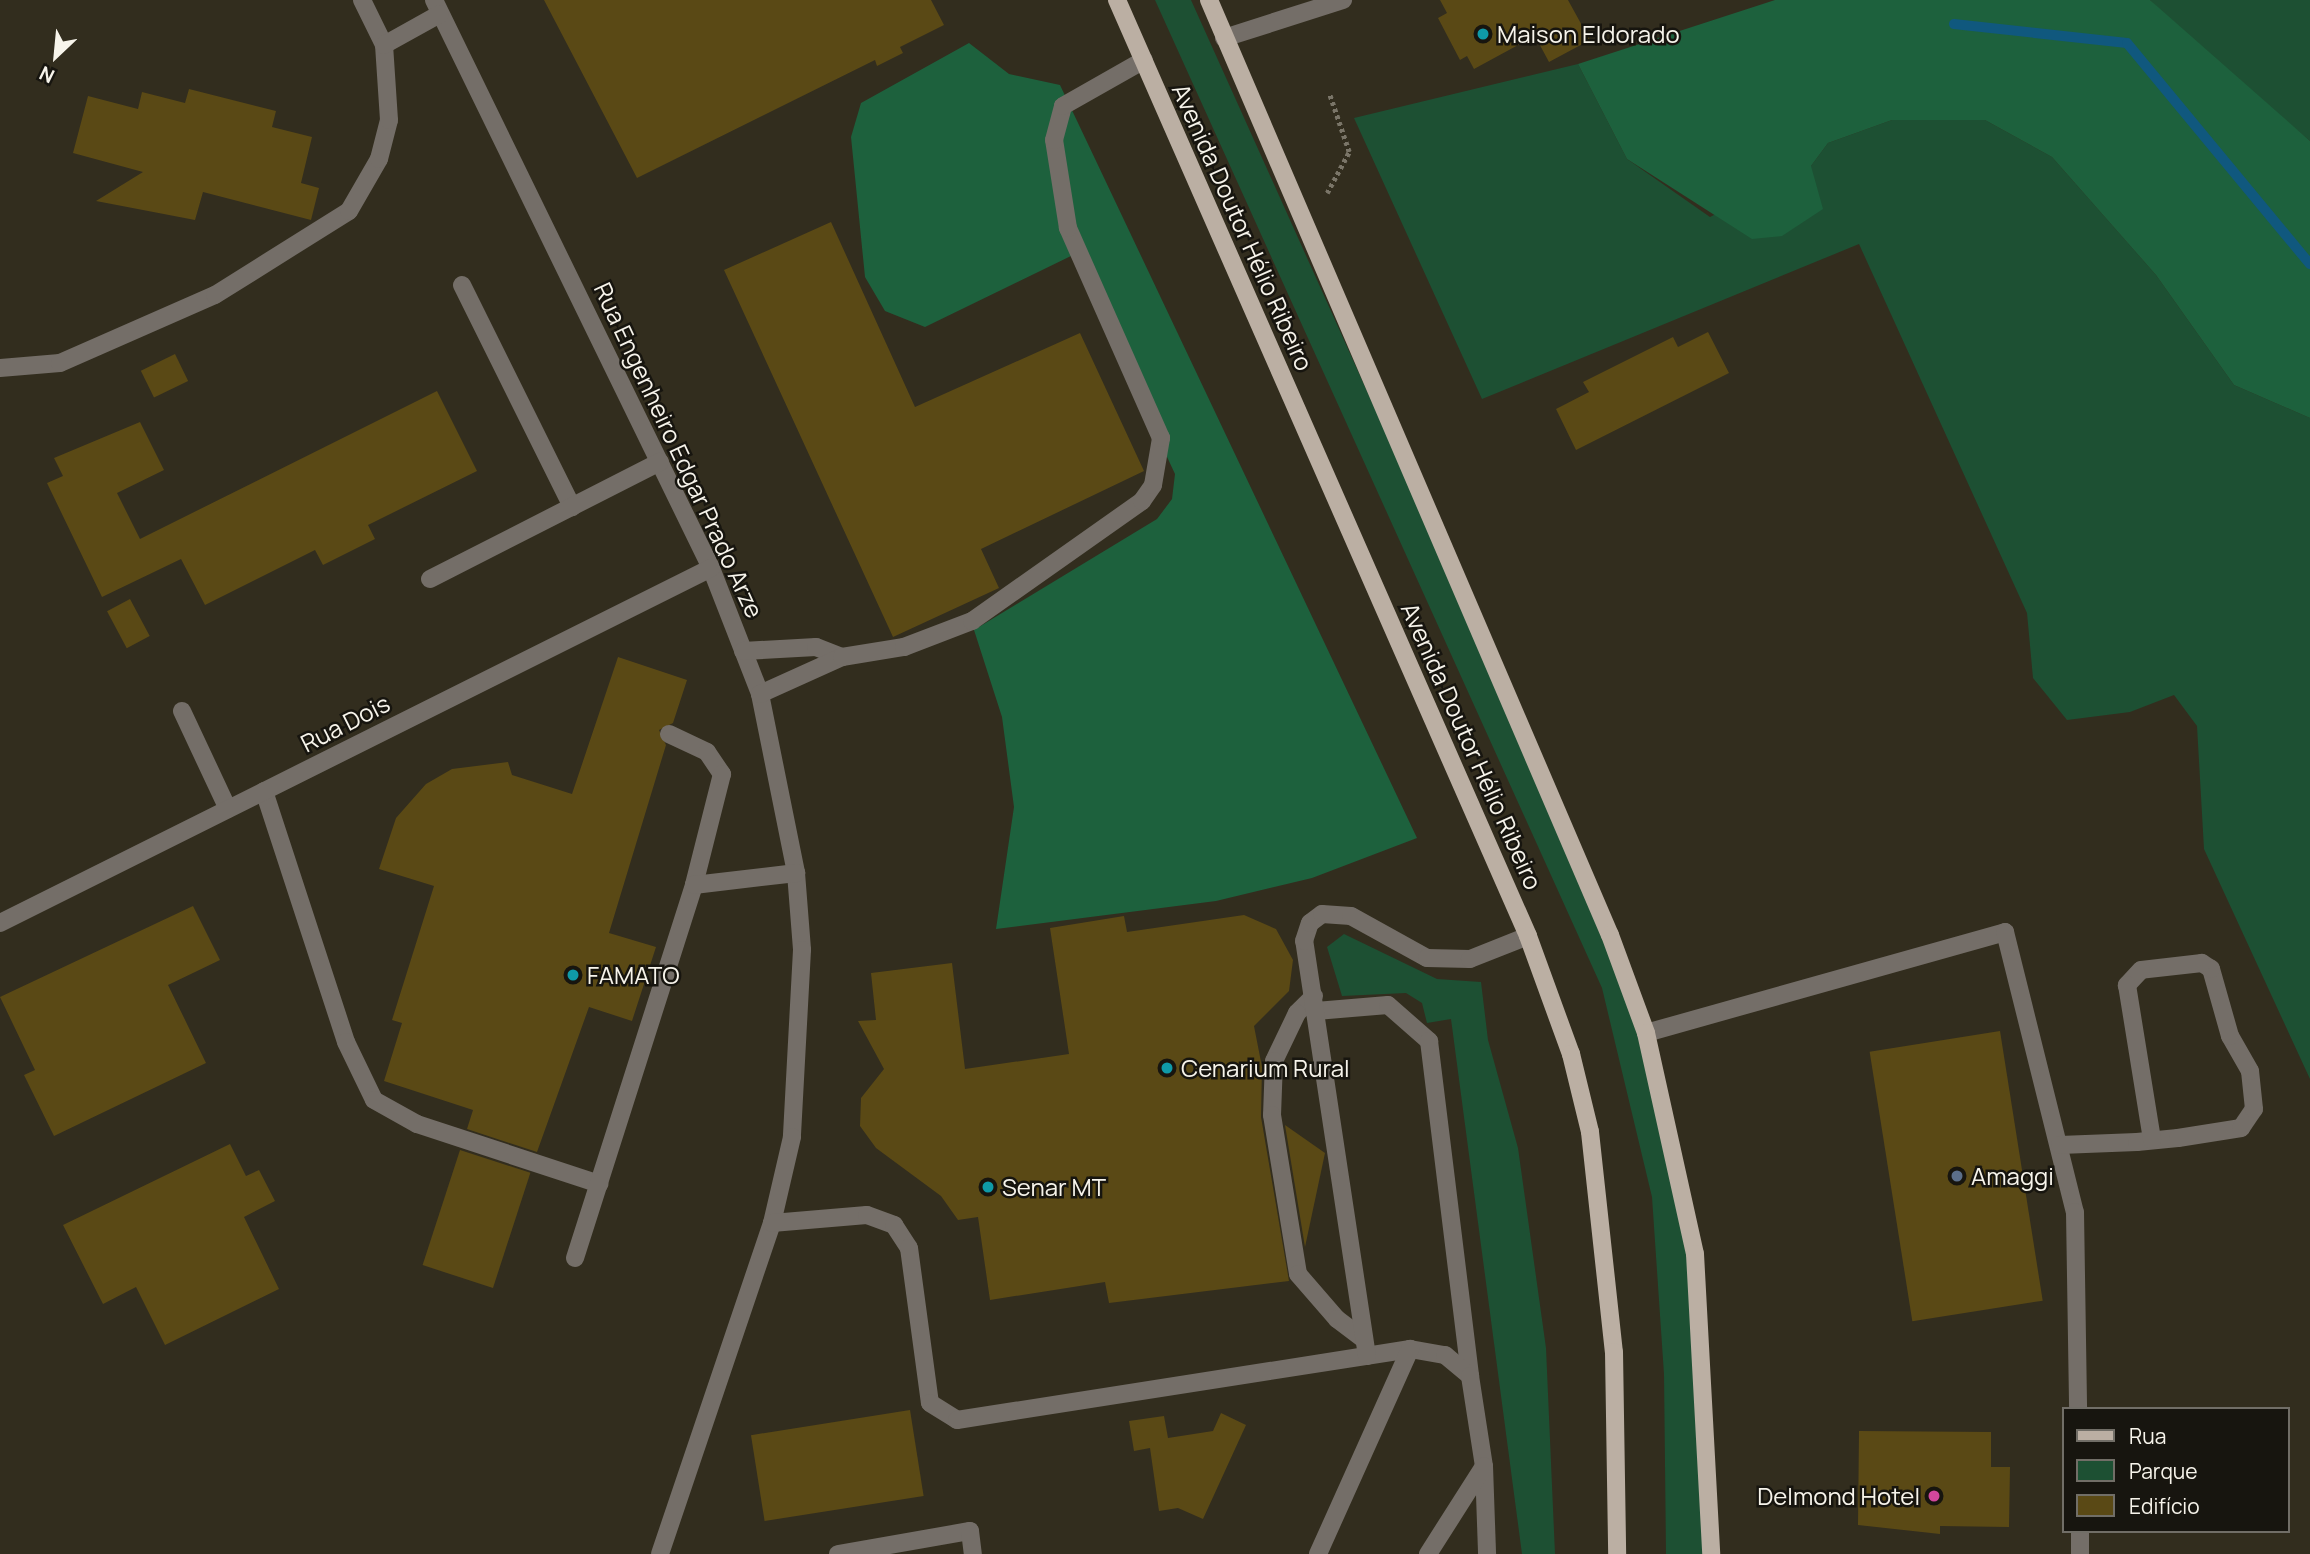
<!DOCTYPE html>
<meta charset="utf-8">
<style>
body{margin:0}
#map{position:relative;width:2310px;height:1554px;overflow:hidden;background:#322d1e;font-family:Manrope,sans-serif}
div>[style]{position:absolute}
.green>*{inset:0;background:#1d5033}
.forest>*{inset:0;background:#1d613d}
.stream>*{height:10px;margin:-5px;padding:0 5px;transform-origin:5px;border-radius:5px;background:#10587e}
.building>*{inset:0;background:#5a4915;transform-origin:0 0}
.path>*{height:4.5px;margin-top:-2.25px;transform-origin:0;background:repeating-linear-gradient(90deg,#7a7568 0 3.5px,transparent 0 7px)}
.minor>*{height:18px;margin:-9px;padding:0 9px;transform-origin:9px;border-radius:9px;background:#746e68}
.major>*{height:18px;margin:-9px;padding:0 9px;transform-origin:9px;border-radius:9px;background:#bbafa3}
.dots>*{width:19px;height:19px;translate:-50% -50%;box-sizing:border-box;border:4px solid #17150f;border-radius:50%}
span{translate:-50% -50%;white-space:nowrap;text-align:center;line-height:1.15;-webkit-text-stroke:5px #17150f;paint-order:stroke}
.poi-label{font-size:24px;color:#f7f4eb}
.left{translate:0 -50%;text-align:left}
.right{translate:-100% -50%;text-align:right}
.street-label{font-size:24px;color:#f7f4eb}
.legend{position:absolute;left:2062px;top:1407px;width:228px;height:126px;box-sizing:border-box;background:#17150f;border:2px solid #716e67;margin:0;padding:9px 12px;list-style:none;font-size:21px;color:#f7f4eb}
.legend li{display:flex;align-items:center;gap:14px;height:35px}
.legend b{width:35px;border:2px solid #716e67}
.north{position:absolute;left:21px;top:21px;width:70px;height:70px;-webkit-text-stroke:5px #17150f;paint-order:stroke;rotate:206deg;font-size:19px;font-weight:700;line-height:28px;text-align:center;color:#f7f4eb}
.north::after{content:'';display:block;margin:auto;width:24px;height:32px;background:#f7f4eb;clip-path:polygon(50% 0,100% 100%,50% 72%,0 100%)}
</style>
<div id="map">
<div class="green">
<i style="clip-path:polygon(1155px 0,1191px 0,1587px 880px,1640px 1020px,1692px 1242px,1711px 1554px,1666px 1554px,1664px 1374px,1652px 1197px,1602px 988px)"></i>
<i style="clip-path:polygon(2150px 0,2310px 0,2310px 141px,2181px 32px)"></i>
<i style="clip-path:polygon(1578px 64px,1627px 159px,1710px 217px,1811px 166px,1828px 143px,1892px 120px,1985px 120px,2052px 157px,2156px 275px,2234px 385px,2310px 418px,2310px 1079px,2204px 849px,2197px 726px,2174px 695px,2130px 712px,2067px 720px,2033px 678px,2027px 613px,1859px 244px,1482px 399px,1354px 118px)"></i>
<i style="clip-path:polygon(1344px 934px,1437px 979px,1481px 982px,1488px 1040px,1518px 1148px,1546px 1348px,1555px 1554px,1522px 1554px,1451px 1019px,1427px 1023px,1422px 1003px,1406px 993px,1342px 996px,1327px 947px)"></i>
</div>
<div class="forest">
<i style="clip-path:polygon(1775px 0,2150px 0,2310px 141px,2310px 418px,2234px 385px,2156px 275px,2052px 157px,1985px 120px,1892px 120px,1828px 143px,1811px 166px,1823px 209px,1782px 236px,1752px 239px,1627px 159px,1578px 64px)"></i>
<i style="clip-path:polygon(969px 43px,1009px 74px,1060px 85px,1417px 838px,1312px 878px,1216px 901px,996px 929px,1014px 807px,1002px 717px,974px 630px,1157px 519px,1172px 499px,1175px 474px,1073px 255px,925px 327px,885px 311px,865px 277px,851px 137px,861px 103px)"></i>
</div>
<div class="stream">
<i style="left:1954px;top:24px;width:174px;rotate:6.3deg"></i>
<i style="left:2127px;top:43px;width:287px;rotate:50.4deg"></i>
</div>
<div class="building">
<i style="clip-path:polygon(544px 0,931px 0,944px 25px,900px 47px,903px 53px,877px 66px,875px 60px,637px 178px)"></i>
<i style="clip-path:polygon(1440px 0,1568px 0,1590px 40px,1549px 62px,1535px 36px,1474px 69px,1467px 56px,1460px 60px,1438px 18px,1447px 13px)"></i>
<i style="clip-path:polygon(189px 89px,276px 111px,272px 127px,312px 137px,301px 183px,319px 188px,311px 220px,203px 192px,195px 220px,96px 201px,143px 172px,73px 153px,88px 96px,138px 109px,142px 92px,185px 103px)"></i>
<i style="clip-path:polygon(831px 222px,915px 407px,1080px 333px,1144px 471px,981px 549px,999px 588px,893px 637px,724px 270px)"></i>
<i style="clip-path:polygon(1708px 332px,1729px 373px,1576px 450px,1556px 409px,1589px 392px,1583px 382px,1673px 337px,1678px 347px)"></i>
<i style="left:175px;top:354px;width:30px;height:38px;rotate:64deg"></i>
<i style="clip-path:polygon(437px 391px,477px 471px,368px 525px,375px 539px,323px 565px,315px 550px,205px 605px,181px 559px,102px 597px,47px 483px,63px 476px,54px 458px,140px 422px,164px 470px,117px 493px,140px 539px)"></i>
<i style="left:130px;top:599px;width:42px;height:26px;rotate:62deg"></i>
<i style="clip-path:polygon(618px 657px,687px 680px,673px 723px,659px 730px,666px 745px,609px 933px,656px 947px,632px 1021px,589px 1007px,537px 1152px,467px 1129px,473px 1110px,384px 1081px,402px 1023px,392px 1020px,434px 886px,379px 869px,396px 818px,426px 784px,452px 769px,508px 762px,512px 775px,572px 794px)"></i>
<i style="clip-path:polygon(193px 906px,220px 960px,168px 985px,206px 1063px,54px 1136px,24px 1075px,35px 1070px,0 997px)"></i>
<i style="clip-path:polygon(1244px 915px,1276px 929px,1293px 960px,1289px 991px,1254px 1026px,1262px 1067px,1261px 1117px,1289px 1281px,1109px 1303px,1105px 1282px,990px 1300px,978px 1217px,958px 1220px,941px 1196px,876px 1148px,860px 1126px,861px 1098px,884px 1069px,858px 1021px,876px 1020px,871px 973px,952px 963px,965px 1069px,1069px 1054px,1050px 928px,1124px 916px,1127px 932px)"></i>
<i style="left:2000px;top:1031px;width:273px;height:132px;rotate:81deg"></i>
<i style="clip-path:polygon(1285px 1125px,1325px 1153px,1305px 1247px)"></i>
<i style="clip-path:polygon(230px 1144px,246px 1176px,259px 1170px,275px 1201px,244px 1217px,279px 1289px,165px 1345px,136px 1287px,103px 1304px,63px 1225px)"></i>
<i style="left:460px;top:1150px;width:74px;height:121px;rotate:18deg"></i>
<i style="left:910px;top:1410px;width:87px;height:161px;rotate:81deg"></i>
<i style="clip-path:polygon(1221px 1413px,1246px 1425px,1203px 1519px,1178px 1508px,1159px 1511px,1150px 1448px,1134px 1451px,1129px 1421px,1164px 1416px,1168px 1438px,1213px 1431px)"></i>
<i style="clip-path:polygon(1859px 1431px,1991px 1432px,1991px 1467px,2010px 1467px,2009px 1527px,1940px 1526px,1940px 1534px,1858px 1525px)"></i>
</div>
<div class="path">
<i style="left:1327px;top:193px;width:47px;rotate:-61.8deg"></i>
<i style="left:1349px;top:152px;width:62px;rotate:-108.7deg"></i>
</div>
<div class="minor">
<i style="left:362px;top:0;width:50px;rotate:63.9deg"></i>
<i style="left:434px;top:0;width:632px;rotate:64deg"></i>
<i style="left:711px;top:568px;width:135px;rotate:68.7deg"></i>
<i style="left:760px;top:694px;width:183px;rotate:78.6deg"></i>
<i style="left:796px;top:873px;width:77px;rotate:85.5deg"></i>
<i style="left:802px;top:950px;width:187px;rotate:93.1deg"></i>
<i style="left:792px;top:1137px;width:88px;rotate:103.1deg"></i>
<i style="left:772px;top:1223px;width:349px;rotate:108.7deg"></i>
<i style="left:1224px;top:38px;width:125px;rotate:-17.7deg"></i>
<i style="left:462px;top:285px;width:248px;rotate:63.6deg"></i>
<i style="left:0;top:368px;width:60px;rotate:-4.8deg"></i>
<i style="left:60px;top:363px;width:169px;rotate:-23.7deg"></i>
<i style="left:215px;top:295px;width:158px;rotate:-32.1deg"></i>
<i style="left:349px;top:211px;width:60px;rotate:-60deg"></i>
<i style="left:379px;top:159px;width:40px;rotate:-75.6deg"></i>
<i style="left:389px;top:120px;width:75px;rotate:-93.8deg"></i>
<i style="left:384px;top:45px;width:64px;rotate:-29deg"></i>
<i style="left:430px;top:579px;width:258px;rotate:-27deg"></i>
<i style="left:743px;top:651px;width:73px;rotate:-3.1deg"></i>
<i style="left:816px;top:647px;width:28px;rotate:21deg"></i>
<i style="left:842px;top:657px;width:90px;rotate:155.7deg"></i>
<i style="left:842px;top:657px;width:63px;rotate:-9.2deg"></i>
<i style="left:904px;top:647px;width:73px;rotate:-20.9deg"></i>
<i style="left:972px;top:621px;width:208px;rotate:-35.2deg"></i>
<i style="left:1142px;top:501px;width:19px;rotate:-55deg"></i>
<i style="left:1153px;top:485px;width:48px;rotate:-80.3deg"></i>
<i style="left:1161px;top:438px;width:230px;rotate:-113.9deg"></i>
<i style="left:1068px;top:228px;width:89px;rotate:-99deg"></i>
<i style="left:1054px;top:140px;width:35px;rotate:-75deg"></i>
<i style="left:1063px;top:106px;width:93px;rotate:-29.6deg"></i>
<i style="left:182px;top:711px;width:108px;rotate:64.9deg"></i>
<i style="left:669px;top:734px;width:42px;rotate:25.3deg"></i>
<i style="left:707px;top:752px;width:27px;rotate:56deg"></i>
<i style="left:722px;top:774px;width:114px;rotate:104.2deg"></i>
<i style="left:264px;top:791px;width:264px;rotate:71.9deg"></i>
<i style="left:346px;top:1042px;width:64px;rotate:64.2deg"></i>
<i style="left:374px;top:1100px;width:49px;rotate:29.2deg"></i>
<i style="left:417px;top:1124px;width:192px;rotate:18.2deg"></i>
<i style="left:0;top:923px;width:795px;rotate:-26.53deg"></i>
<i style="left:1314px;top:996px;width:24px;rotate:135deg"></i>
<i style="left:1297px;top:1013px;width:53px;rotate:115.6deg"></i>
<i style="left:1274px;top:1061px;width:54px;rotate:92.1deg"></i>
<i style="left:1272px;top:1115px;width:161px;rotate:80.7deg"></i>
<i style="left:1298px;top:1274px;width:60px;rotate:49.1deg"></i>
<i style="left:1337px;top:1319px;width:34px;rotate:37deg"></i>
<i style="left:1316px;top:1011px;width:72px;rotate:-4.8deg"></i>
<i style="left:1388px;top:1005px;width:55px;rotate:41.3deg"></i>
<i style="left:1429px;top:1041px;width:337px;rotate:83deg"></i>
<i style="left:1646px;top:1033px;width:373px;rotate:-15.7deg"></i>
<i style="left:2005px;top:932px;width:289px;rotate:76deg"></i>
<i style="left:2075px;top:1212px;width:197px;rotate:89.1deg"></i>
<i style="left:2060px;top:1145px;width:77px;rotate:-2.2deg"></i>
<i style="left:2137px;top:1142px;width:41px;rotate:-5.6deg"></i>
<i style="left:2178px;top:1138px;width:64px;rotate:-9deg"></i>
<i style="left:2241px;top:1128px;width:23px;rotate:-56deg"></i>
<i style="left:2254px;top:1109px;width:38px;rotate:-96deg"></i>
<i style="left:2250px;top:1071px;width:40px;rotate:-119.7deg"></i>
<i style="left:2230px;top:1036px;width:70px;rotate:-105.8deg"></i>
<i style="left:2211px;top:969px;width:11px;rotate:-146deg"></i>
<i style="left:2202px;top:963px;width:61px;rotate:173.5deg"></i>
<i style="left:2141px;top:970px;width:21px;rotate:133deg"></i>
<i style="left:2127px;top:985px;width:157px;rotate:80.8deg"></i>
<i style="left:772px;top:1223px;width:95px;rotate:-4.8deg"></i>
<i style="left:867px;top:1215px;width:29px;rotate:20deg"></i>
<i style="left:894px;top:1225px;width:27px;rotate:57deg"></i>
<i style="left:909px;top:1248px;width:156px;rotate:82.3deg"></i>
<i style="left:930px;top:1403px;width:32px;rotate:32deg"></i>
<i style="left:957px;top:1420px;width:459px;rotate:-8.9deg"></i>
<i style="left:1410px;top:1349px;width:36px;rotate:10deg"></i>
<i style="left:1445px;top:1355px;width:33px;rotate:40deg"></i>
<i style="left:1470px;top:1376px;width:91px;rotate:81.2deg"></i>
<i style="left:1484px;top:1466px;width:88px;rotate:88deg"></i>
<i style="left:575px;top:1258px;width:392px;rotate:-72.3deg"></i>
<i style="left:694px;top:885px;width:103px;rotate:-6.7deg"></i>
<i style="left:1367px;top:1356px;width:420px;rotate:-98.6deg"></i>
<i style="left:1304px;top:941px;width:19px;rotate:-72deg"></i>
<i style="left:1310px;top:923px;width:15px;rotate:-37deg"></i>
<i style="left:1322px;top:914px;width:29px;rotate:4deg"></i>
<i style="left:1351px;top:916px;width:87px;rotate:28.9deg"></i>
<i style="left:1427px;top:958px;width:43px;rotate:1.3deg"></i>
<i style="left:1470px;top:959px;width:62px;rotate:-21.6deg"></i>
<i style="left:2080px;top:1531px;width:23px;rotate:90deg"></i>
<i style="left:838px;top:1554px;width:134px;rotate:-9.9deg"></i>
<i style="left:970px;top:1531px;width:23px;rotate:83deg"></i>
<i style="left:1318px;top:1554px;width:225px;rotate:-65.8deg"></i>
<i style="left:1428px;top:1554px;width:104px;rotate:-57.5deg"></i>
</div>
<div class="major">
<i style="left:1117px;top:0;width:1022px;rotate:66.29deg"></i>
<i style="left:1528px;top:936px;width:126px;rotate:70deg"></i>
<i style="left:1571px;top:1054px;width:80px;rotate:76.3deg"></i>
<i style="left:1590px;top:1132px;width:221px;rotate:83.8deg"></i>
<i style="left:1614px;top:1352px;width:202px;rotate:89.1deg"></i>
<i style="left:1209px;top:0;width:1017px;rotate:66.79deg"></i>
<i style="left:1610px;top:935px;width:104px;rotate:69.8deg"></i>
<i style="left:1646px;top:1033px;width:226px;rotate:77.5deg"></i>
<i style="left:1695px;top:1254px;width:300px;rotate:86.9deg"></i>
</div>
<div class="dots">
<i style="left:1483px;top:34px;background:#0f9aa8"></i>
<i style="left:573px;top:975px;background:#0f9aa8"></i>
<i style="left:1167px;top:1068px;background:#0f9aa8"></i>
<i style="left:1957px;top:1176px;background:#5c6f8a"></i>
<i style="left:988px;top:1187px;background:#0f9aa8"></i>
<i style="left:1934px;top:1496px;background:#d1479c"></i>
</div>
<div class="poi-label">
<span class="left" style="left:1497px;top:34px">Maison Eldorado</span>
<span class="left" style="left:587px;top:975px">FAMATO</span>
<span class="left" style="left:1181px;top:1068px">Cenarium Rural</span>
<span class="left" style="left:1971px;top:1176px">Amaggi</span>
<span class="left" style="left:1002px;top:1187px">Senar MT</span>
<span class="right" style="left:1920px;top:1496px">Delmond Hotel</span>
</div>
<div class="street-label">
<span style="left:1243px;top:227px;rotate:66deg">Avenida Doutor Hélio Ribeiro</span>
<span style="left:679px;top:450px;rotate:65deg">Rua Engenheiro Edgar Prado Arze</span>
<span style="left:345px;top:723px;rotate:-27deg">Rua Dois</span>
<span style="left:1472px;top:746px;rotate:66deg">Avenida Doutor Hélio Ribeiro</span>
</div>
<ul class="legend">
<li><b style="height:9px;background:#bbafa3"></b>Rua</li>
<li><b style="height:19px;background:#1d5033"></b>Parque</li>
<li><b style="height:19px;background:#5a4915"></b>Edifício</li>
</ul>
<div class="north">N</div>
</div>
